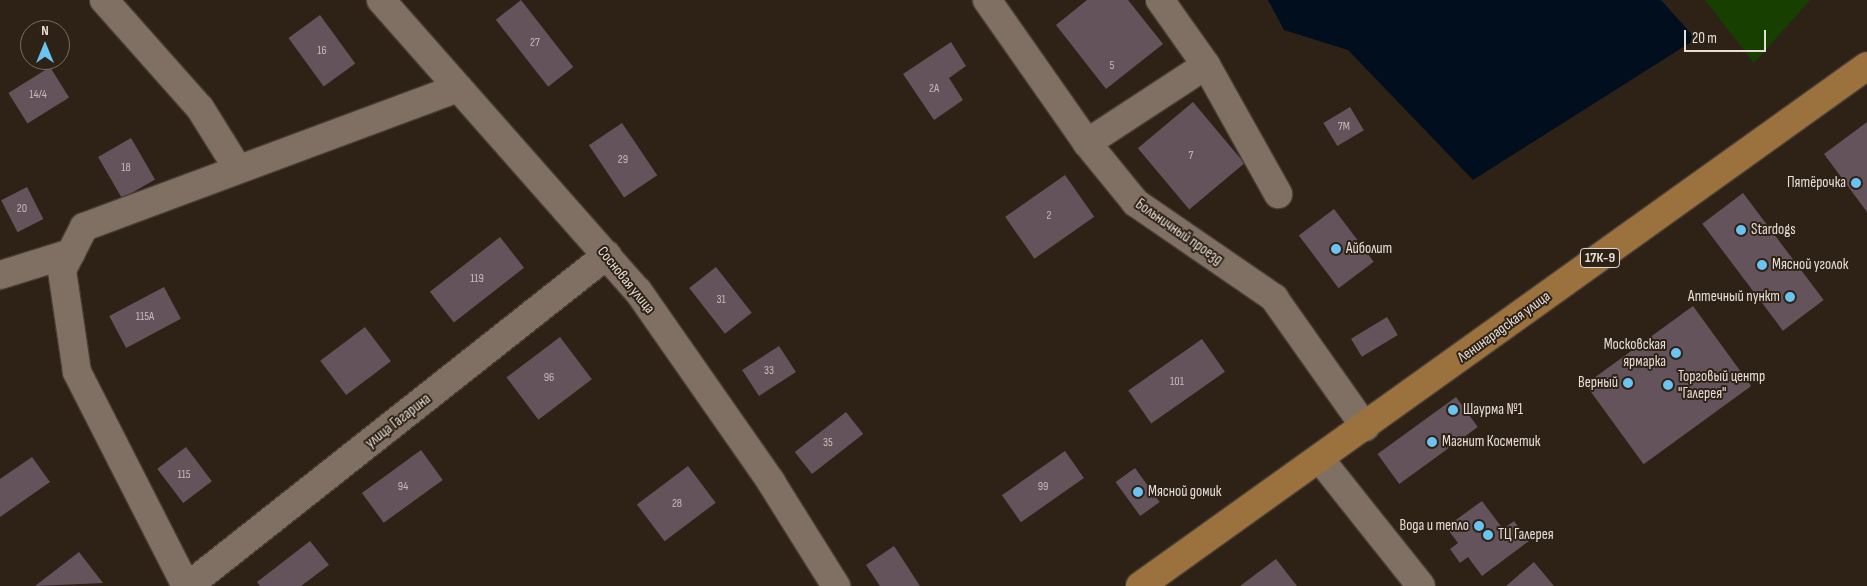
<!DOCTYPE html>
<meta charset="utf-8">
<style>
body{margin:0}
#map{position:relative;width:1867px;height:586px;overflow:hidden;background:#2e2217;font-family:"Sofia Sans Condensed",sans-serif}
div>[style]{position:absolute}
.green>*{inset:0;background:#174000}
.water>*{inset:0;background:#000e1e}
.building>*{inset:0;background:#64535b;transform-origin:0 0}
.roads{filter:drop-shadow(1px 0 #483e36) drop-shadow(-1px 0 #483e36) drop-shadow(0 1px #483e36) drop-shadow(0 -1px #483e36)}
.minor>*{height:28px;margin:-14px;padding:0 14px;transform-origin:14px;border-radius:14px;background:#7f7063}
.major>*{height:28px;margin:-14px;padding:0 14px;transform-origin:14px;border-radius:14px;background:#9b713e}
.dots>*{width:14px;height:14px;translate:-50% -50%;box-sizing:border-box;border:2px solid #2e2217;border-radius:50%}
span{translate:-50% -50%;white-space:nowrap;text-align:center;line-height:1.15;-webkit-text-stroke:4px #2e2217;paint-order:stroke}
.number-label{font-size:12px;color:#c6bbb8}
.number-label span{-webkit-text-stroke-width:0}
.shield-label span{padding:1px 4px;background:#2e2217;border:1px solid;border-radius:4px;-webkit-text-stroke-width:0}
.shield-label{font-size:14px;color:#e6ded7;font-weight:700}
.poi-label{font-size:15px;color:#e6ded7}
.right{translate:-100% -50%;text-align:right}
.left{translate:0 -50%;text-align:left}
.street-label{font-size:15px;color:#e6ded7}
.north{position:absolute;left:20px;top:20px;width:50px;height:50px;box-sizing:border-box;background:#2e2217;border:1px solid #786d64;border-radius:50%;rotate:0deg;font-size:14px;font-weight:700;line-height:20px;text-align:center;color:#e6ded7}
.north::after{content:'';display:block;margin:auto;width:18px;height:22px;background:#6ac3f1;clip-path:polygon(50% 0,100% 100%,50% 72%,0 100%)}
.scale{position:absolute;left:1684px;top:30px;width:82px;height:22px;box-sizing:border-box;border:2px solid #e6ded7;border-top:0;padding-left:6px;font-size:15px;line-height:18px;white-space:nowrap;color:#e6ded7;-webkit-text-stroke:4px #2e2217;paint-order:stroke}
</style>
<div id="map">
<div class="green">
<i style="clip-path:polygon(1705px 0,1810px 0,1754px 63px)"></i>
</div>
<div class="water">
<i style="clip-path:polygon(1268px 0,1661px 0,1696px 39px,1473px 180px,1348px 50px,1284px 30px)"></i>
</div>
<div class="building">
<i style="left:521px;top:0;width:85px;height:32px;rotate:52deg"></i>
<i style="clip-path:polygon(1087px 0,1128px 0,1163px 44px,1106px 89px,1056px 25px)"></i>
<i style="left:320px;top:15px;width:60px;height:39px;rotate:54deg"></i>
<i style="clip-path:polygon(951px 42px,966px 66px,949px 78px,963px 100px,934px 120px,903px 74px)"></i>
<i style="left:50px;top:67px;width:36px;height:49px;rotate:58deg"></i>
<i style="left:1193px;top:102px;width:80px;height:72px;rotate:50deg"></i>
<i style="left:1350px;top:107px;width:27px;height:31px;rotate:59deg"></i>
<i style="clip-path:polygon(1867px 122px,1867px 212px,1824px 154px)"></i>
<i style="left:622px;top:123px;width:63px;height:40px;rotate:56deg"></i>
<i style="left:131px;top:138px;width:48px;height:38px;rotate:60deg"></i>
<i style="left:1065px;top:175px;width:51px;height:73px;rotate:55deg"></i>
<i style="left:27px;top:187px;width:36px;height:29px;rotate:63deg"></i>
<i style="left:1743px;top:193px;width:134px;height:51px;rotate:53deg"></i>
<i style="left:1334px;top:209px;width:66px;height:44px;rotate:53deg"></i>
<i style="left:500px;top:237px;width:39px;height:89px;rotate:52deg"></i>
<i style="left:716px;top:267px;width:58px;height:34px;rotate:52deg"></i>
<i style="left:164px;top:287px;width:36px;height:62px;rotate:62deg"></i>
<i style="left:1693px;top:306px;width:99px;height:133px;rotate:54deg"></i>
<i style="left:1387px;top:317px;width:21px;height:42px;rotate:59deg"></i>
<i style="left:365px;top:327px;width:43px;height:56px;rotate:53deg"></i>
<i style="left:560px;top:337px;width:53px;height:67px;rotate:53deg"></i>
<i style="left:1202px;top:339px;width:40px;height:90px;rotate:55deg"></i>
<i style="left:779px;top:346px;width:31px;height:44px;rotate:57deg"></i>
<i style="left:1456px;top:397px;width:37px;height:97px;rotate:54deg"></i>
<i style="left:846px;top:412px;width:28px;height:65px;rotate:52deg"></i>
<i style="left:186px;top:447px;width:43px;height:36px;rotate:53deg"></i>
<i style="left:421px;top:450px;width:37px;height:73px;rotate:54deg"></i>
<i style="left:1065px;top:451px;width:33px;height:77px;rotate:55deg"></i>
<i style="clip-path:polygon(32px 457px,50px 482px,0 517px,0 479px)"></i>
<i style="left:688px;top:466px;width:46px;height:64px;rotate:53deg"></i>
<i style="left:1135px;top:468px;width:42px;height:24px;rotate:54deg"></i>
<i style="clip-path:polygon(1482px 501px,1503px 529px,1514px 521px,1529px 541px,1482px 576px,1468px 557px,1460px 563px,1450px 549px,1458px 543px,1446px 527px)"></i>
<i style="clip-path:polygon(310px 541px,329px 565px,301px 586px,260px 586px,257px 582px)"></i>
<i style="clip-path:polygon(894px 546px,920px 586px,880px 586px,866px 565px)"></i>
<i style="clip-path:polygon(79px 552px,103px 583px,35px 586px)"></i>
<i style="clip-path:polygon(1276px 559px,1297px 586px,1240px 586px)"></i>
<i style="clip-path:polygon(1534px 562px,1554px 586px,1506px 586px)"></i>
</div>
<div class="roads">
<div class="minor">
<i style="left:104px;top:0;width:144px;rotate:48.4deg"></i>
<i style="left:200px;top:108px;width:72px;rotate:58.1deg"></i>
<i style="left:381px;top:0;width:388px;rotate:48.6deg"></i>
<i style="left:638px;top:291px;width:233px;rotate:55.1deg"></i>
<i style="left:771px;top:482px;width:123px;rotate:58deg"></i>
<i style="left:987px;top:0;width:174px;rotate:55deg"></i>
<i style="left:1087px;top:143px;width:77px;rotate:50.8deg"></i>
<i style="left:1136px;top:203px;width:168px;rotate:34.5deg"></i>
<i style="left:1274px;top:298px;width:158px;rotate:54.8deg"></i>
<i style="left:1160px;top:0;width:80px;rotate:54.7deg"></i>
<i style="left:1087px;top:143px;width:142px;rotate:-33.2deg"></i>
<i style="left:1206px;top:65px;width:148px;rotate:60.8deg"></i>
<i style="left:0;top:275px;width:74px;rotate:-17.2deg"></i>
<i style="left:1320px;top:459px;width:162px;rotate:51.5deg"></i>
<i style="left:186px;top:586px;width:240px;rotate:-117deg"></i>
<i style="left:77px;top:372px;width:103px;rotate:-98.4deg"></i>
<i style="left:62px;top:270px;width:48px;rotate:-62.9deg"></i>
<i style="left:84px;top:227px;width:399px;rotate:-20.4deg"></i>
<i style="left:188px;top:586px;width:534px;rotate:-38.31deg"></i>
</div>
<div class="major">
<i style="left:1140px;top:586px;width:894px;rotate:-35.57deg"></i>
</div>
</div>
<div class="dots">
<i style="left:1856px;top:183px;background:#6ac3f1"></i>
<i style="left:1741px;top:230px;background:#6ac3f1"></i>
<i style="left:1336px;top:249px;background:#6ac3f1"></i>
<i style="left:1762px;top:265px;background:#6ac3f1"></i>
<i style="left:1790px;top:297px;background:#6ac3f1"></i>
<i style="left:1676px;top:353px;background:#6ac3f1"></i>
<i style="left:1628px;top:383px;background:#6ac3f1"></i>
<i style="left:1668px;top:385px;background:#6ac3f1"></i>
<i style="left:1453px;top:410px;background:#6ac3f1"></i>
<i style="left:1432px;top:442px;background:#6ac3f1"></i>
<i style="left:1138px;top:492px;background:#6ac3f1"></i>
<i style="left:1479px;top:526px;background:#6ac3f1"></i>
<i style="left:1488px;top:535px;background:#6ac3f1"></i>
</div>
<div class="number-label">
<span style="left:535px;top:43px">27</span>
<span style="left:322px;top:51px">16</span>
<span style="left:1112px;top:66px">5</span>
<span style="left:934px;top:89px">2А</span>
<span style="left:38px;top:95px">14/4</span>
<span style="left:1344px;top:127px">7М</span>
<span style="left:1191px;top:156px">7</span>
<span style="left:623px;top:160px">29</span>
<span style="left:126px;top:168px">18</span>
<span style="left:22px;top:209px">20</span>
<span style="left:1049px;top:216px">2</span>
<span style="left:477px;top:279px">119</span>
<span style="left:721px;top:300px">31</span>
<span style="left:145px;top:317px">115А</span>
<span style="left:769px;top:371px">33</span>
<span style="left:549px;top:378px">96</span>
<span style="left:1177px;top:382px">101</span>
<span style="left:828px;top:443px">35</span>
<span style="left:184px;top:475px">115</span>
<span style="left:403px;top:487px">94</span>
<span style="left:1043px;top:487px">99</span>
<span style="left:677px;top:504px">28</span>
</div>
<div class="shield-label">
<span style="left:1600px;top:258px">17К-9</span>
</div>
<div class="poi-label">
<span class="right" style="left:1846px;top:183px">Пятёрочка</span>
<span class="left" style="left:1751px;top:230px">Stardogs</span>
<span class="left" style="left:1346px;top:249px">Айболит</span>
<span class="left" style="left:1772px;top:265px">Мясной уголок</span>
<span class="right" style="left:1780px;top:297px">Аптечный пункт</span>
<span class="right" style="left:1666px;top:353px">Московская<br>ярмарка</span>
<span class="left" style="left:1678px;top:385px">Торговый центр<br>"Галерея"</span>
<span class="right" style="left:1618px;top:383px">Верный</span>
<span class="left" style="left:1463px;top:410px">Шаурма №1</span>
<span class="left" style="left:1442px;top:442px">Магнит Косметик</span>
<span class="left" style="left:1148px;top:492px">Мясной домик</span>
<span class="right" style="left:1469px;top:526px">Вода и тепло</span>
<span class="left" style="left:1498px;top:535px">ТЦ Галерея</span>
</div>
<div class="street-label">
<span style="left:1179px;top:232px;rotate:35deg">Больничный проезд</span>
<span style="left:626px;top:280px;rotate:51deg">Сосновая улица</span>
<span style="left:1504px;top:327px;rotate:-36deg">Ленинградская улица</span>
<span style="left:398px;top:421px;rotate:-38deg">улица Гагарина</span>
</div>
<div class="north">N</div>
<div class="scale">20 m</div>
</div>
